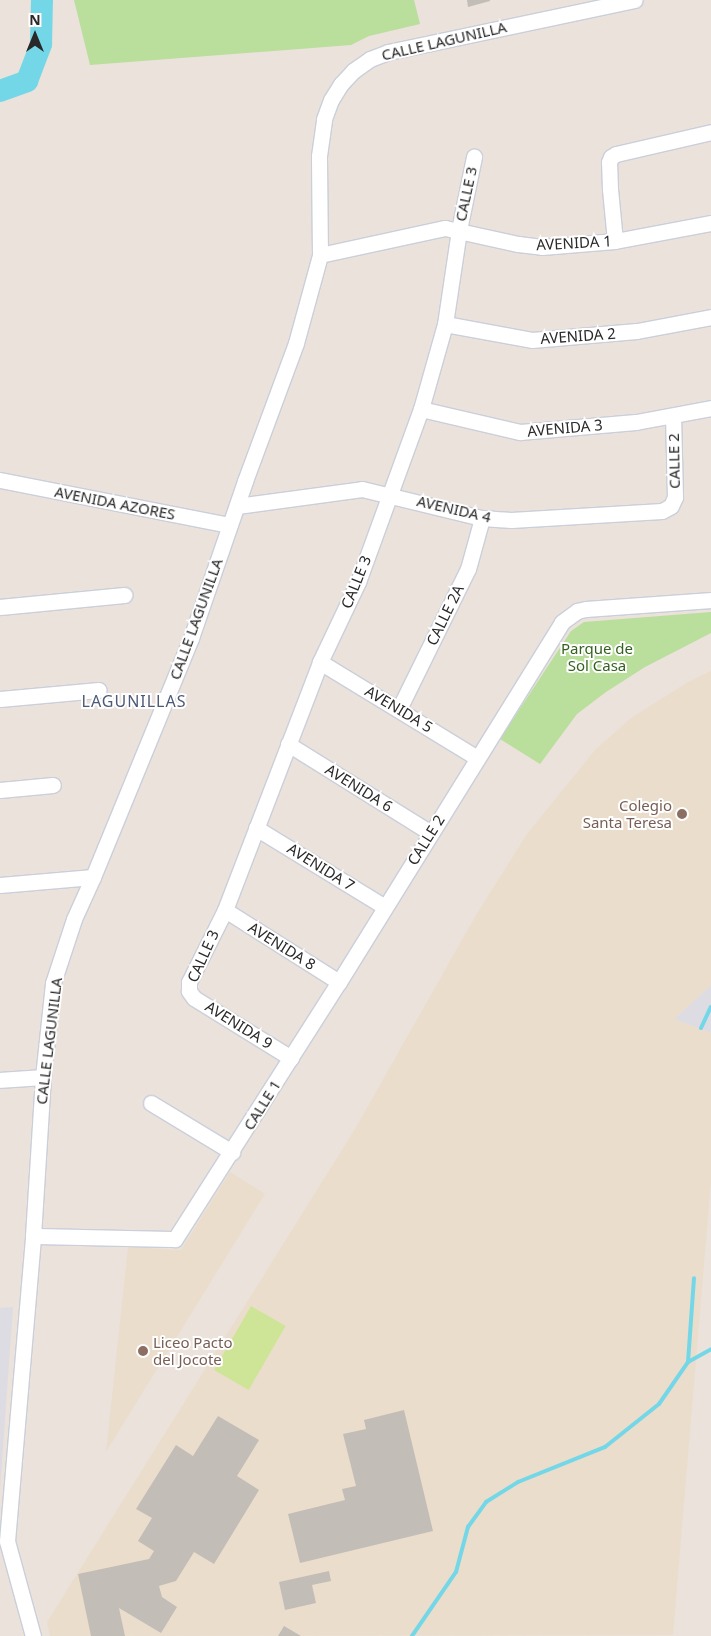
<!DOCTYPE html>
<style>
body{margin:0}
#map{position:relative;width:711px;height:1636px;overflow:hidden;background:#eae2db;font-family:"Noto Sans",sans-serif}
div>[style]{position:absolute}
.industrial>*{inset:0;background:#dddce3}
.education>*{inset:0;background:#ebddcc}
.green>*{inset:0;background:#bade9b}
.pitch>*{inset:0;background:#cee597;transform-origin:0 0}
.stream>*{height:4px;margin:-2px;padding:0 2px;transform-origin:2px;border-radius:2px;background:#74d7e7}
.river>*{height:22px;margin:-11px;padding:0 11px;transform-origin:11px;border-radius:11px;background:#74d7e7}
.building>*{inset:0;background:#c3bdb7}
.roads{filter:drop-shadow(1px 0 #cacfda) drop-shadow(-1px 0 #cacfda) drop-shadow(0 1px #cacfda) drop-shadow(0 -1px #cacfda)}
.street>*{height:15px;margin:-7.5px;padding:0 7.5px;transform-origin:7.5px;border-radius:7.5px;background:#fff}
.dots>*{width:14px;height:14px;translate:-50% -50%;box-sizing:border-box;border:2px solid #fff;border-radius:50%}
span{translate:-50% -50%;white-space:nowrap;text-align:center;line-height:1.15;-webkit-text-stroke:4px #fff;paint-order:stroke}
.street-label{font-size:15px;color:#292929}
.park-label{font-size:15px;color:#34611e}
.education-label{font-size:15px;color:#785e54}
.right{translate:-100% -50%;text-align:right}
.left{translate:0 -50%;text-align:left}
.neighbourhood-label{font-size:16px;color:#4c5977;letter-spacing:1px}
.north{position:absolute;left:10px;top:10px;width:50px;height:50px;-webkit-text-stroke:4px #fff;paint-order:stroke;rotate:0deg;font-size:14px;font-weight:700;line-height:20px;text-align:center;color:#292929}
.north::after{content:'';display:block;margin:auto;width:18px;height:22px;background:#292929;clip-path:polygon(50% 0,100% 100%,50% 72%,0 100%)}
</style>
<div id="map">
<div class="industrial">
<i style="clip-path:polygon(711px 985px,711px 1033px,674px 1019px)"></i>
<i style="clip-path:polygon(13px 1307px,0 1489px,0 1308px)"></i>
</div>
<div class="education">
<i style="clip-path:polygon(711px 671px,711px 985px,674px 1019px,711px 1033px,711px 1181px,673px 1635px,50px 1636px,47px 1622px,355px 1129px,476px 915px,527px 834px,595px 750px,631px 718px,688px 682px)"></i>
<i style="clip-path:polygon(230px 1172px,265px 1194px,106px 1452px,128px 1247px,181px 1250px)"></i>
</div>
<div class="green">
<i style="clip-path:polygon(74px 0,414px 0,420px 24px,369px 36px,351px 45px,90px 65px)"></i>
<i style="clip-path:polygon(711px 612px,711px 633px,645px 667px,606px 692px,577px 714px,540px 764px,500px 739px,571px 631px,584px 622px)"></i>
</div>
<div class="pitch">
<i style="left:251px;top:1306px;width:40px;height:74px;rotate:30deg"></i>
</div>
<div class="stream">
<i style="left:701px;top:1028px;width:23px;rotate:-65deg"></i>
<i style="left:688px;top:1362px;width:26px;rotate:-29deg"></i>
<i style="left:412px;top:1636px;width:78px;rotate:-55.5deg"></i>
<i style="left:456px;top:1572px;width:47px;rotate:-75.1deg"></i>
<i style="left:468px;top:1527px;width:31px;rotate:-54deg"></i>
<i style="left:486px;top:1502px;width:38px;rotate:-32deg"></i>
<i style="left:518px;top:1482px;width:94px;rotate:-21.9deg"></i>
<i style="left:605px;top:1447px;width:69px;rotate:-38.5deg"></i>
<i style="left:659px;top:1404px;width:51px;rotate:-55.4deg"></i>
<i style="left:688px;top:1362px;width:84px;rotate:-85.9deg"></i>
</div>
<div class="river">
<i style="left:0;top:91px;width:29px;rotate:-20deg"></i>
<i style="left:27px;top:81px;width:40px;rotate:-69deg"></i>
<i style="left:41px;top:44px;width:44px;rotate:-88.7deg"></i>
</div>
<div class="building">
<i style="clip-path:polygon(467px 0,490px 0,490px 1px,468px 7px)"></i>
<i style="clip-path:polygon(404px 1410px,433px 1531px,300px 1563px,288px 1514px,345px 1500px,342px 1489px,356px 1486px,343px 1434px,366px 1429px,364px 1420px)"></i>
<i style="clip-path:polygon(218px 1416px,259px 1440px,237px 1476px,259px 1490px,214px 1564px,194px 1552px,176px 1581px,159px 1586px,162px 1597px,177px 1607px,161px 1633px,119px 1608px,125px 1636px,91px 1636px,78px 1574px,149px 1559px,154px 1551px,138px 1541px,152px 1518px,136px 1509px,176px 1445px,193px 1456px)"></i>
<i style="clip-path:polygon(329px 1571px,331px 1581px,312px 1585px,316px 1603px,285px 1610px,279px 1582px)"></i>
<i style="clip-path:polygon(284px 1626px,301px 1636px,278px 1636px)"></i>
</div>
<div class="roads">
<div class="street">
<i style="left:615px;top:241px;width:52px;rotate:-95.5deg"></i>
<i style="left:610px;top:189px;width:27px;rotate:-92deg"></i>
<i style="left:609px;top:162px;width:5px;rotate:-68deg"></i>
<i style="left:611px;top:157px;width:6px;rotate:-31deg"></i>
<i style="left:616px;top:154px;width:98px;rotate:-13deg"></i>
<i style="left:320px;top:255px;width:128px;rotate:-12.2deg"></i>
<i style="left:445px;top:228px;width:75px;rotate:12.4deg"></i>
<i style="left:518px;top:244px;width:24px;rotate:7deg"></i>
<i style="left:542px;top:247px;width:73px;rotate:-4.7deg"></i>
<i style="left:615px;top:241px;width:98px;rotate:-10.6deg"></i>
<i style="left:445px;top:324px;width:88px;rotate:10.4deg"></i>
<i style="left:532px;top:340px;width:105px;rotate:-4.9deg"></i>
<i style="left:637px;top:331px;width:75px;rotate:-10.7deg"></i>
<i style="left:421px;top:409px;width:102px;rotate:13.1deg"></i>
<i style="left:520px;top:432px;width:116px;rotate:-4.9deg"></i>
<i style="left:636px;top:422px;width:76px;rotate:-10.6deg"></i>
<i style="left:0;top:480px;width:234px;rotate:11.1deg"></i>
<i style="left:237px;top:506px;width:126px;rotate:-7.7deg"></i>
<i style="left:362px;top:489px;width:123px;rotate:13.6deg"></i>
<i style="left:482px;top:518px;width:29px;rotate:4deg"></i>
<i style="left:511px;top:520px;width:151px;rotate:-3.4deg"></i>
<i style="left:662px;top:511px;width:10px;rotate:-29deg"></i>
<i style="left:671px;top:506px;width:10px;rotate:-66deg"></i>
<i style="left:675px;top:497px;width:81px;rotate:-91.4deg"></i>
<i style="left:0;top:607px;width:125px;rotate:-5.5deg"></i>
<i style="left:320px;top:662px;width:184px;rotate:31.4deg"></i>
<i style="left:0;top:699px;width:99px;rotate:-5.2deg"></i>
<i style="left:399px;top:709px;width:156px;rotate:-63.8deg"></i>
<i style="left:468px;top:569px;width:53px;rotate:-74.6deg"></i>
<i style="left:288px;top:744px;width:168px;rotate:31.9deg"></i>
<i style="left:0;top:790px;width:53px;rotate:-5.4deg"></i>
<i style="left:256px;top:828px;width:151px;rotate:31.5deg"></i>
<i style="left:0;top:885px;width:93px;rotate:-4.9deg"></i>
<i style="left:225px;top:910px;width:135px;rotate:32.3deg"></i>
<i style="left:291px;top:1058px;width:114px;rotate:-148.3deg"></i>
<i style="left:194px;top:998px;width:9px;rotate:-126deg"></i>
<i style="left:189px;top:991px;width:9px;rotate:-90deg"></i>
<i style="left:189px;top:982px;width:80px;rotate:-63.4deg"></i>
<i style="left:225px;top:910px;width:266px;rotate:-69deg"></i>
<i style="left:320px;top:662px;width:89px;rotate:-64.6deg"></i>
<i style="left:358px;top:582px;width:184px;rotate:-70deg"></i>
<i style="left:421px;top:409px;width:88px;rotate:-74.2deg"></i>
<i style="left:445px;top:324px;width:95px;rotate:-81.5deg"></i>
<i style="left:459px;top:230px;width:75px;rotate:-78.4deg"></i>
<i style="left:0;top:1080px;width:43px;rotate:-4deg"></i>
<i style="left:151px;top:1103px;width:95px;rotate:31.2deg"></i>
<i style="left:33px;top:1236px;width:142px;rotate:1.2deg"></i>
<i style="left:175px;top:1239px;width:305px;rotate:-57.5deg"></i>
<i style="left:339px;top:982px;width:423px;rotate:-58.2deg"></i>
<i style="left:562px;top:622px;width:19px;rotate:-36deg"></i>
<i style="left:577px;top:611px;width:9px;rotate:-13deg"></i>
<i style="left:586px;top:609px;width:125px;rotate:-4.1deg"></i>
<i style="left:33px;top:1636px;width:98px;rotate:-105.3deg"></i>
<i style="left:7px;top:1541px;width:306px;rotate:-85.1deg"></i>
<i style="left:33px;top:1236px;width:159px;rotate:-86.4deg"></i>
<i style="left:43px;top:1077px;width:95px;rotate:-83.9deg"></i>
<i style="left:53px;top:983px;width:67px;rotate:-71.8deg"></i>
<i style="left:74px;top:919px;width:46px;rotate:-65.7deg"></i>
<i style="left:93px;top:877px;width:258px;rotate:-67.7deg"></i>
<i style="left:191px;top:638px;width:166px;rotate:-71deg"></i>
<i style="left:245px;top:481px;width:147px;rotate:-69.7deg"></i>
<i style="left:296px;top:343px;width:91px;rotate:-74.7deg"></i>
<i style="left:320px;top:255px;width:99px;rotate:-90.6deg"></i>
<i style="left:319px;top:156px;width:37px;rotate:-82deg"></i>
<i style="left:324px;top:119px;width:20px;rotate:-70deg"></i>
<i style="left:331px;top:100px;width:19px;rotate:-58deg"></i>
<i style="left:341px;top:84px;width:18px;rotate:-47deg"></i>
<i style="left:353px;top:71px;width:21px;rotate:-35deg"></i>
<i style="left:370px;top:59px;width:19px;rotate:-21deg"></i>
<i style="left:388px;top:52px;width:252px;rotate:-11.9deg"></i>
</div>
</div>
<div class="dots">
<i style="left:682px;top:814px;background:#8d6e63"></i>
<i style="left:143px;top:1351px;background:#8d6e63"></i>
</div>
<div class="street-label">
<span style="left:444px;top:41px;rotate:-13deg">CALLE LAGUNILLA</span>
<span style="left:466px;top:194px;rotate:-78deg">CALLE 3</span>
<span style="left:574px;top:243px;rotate:-3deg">AVENIDA 1</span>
<span style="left:578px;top:336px;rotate:-4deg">AVENIDA 2</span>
<span style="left:565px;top:428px;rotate:-5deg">AVENIDA 3</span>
<span style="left:674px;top:461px;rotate:-91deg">CALLE 2</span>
<span style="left:115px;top:503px;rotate:11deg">AVENIDA AZORES</span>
<span style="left:454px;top:509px;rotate:13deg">AVENIDA 4</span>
<span style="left:356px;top:582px;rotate:-68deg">CALLE 3</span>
<span style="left:445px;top:615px;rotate:-64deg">CALLE 2A</span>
<span style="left:196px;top:619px;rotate:-70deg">CALLE LAGUNILLA</span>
<span style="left:399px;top:709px;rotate:31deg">AVENIDA 5</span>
<span style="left:359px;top:788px;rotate:32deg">AVENIDA 6</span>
<span style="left:426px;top:840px;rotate:-58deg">CALLE 2</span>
<span style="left:321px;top:867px;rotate:32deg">AVENIDA 7</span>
<span style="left:282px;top:946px;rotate:32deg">AVENIDA 8</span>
<span style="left:203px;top:956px;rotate:-66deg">CALLE 3</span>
<span style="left:239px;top:1025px;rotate:32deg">AVENIDA 9</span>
<span style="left:49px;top:1041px;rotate:-83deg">CALLE LAGUNILLA</span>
<span style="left:262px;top:1105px;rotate:-58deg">CALLE 1</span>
</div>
<div class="park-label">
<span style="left:597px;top:657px">Parque de<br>Sol Casa</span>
</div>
<div class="education-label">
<span class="right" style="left:672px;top:814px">Colegio<br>Santa Teresa</span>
<span class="left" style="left:153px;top:1351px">Liceo Pacto<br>del Jocote</span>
</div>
<div class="neighbourhood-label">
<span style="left:134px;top:701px">LAGUNILLAS</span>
</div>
<div class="north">N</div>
</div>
